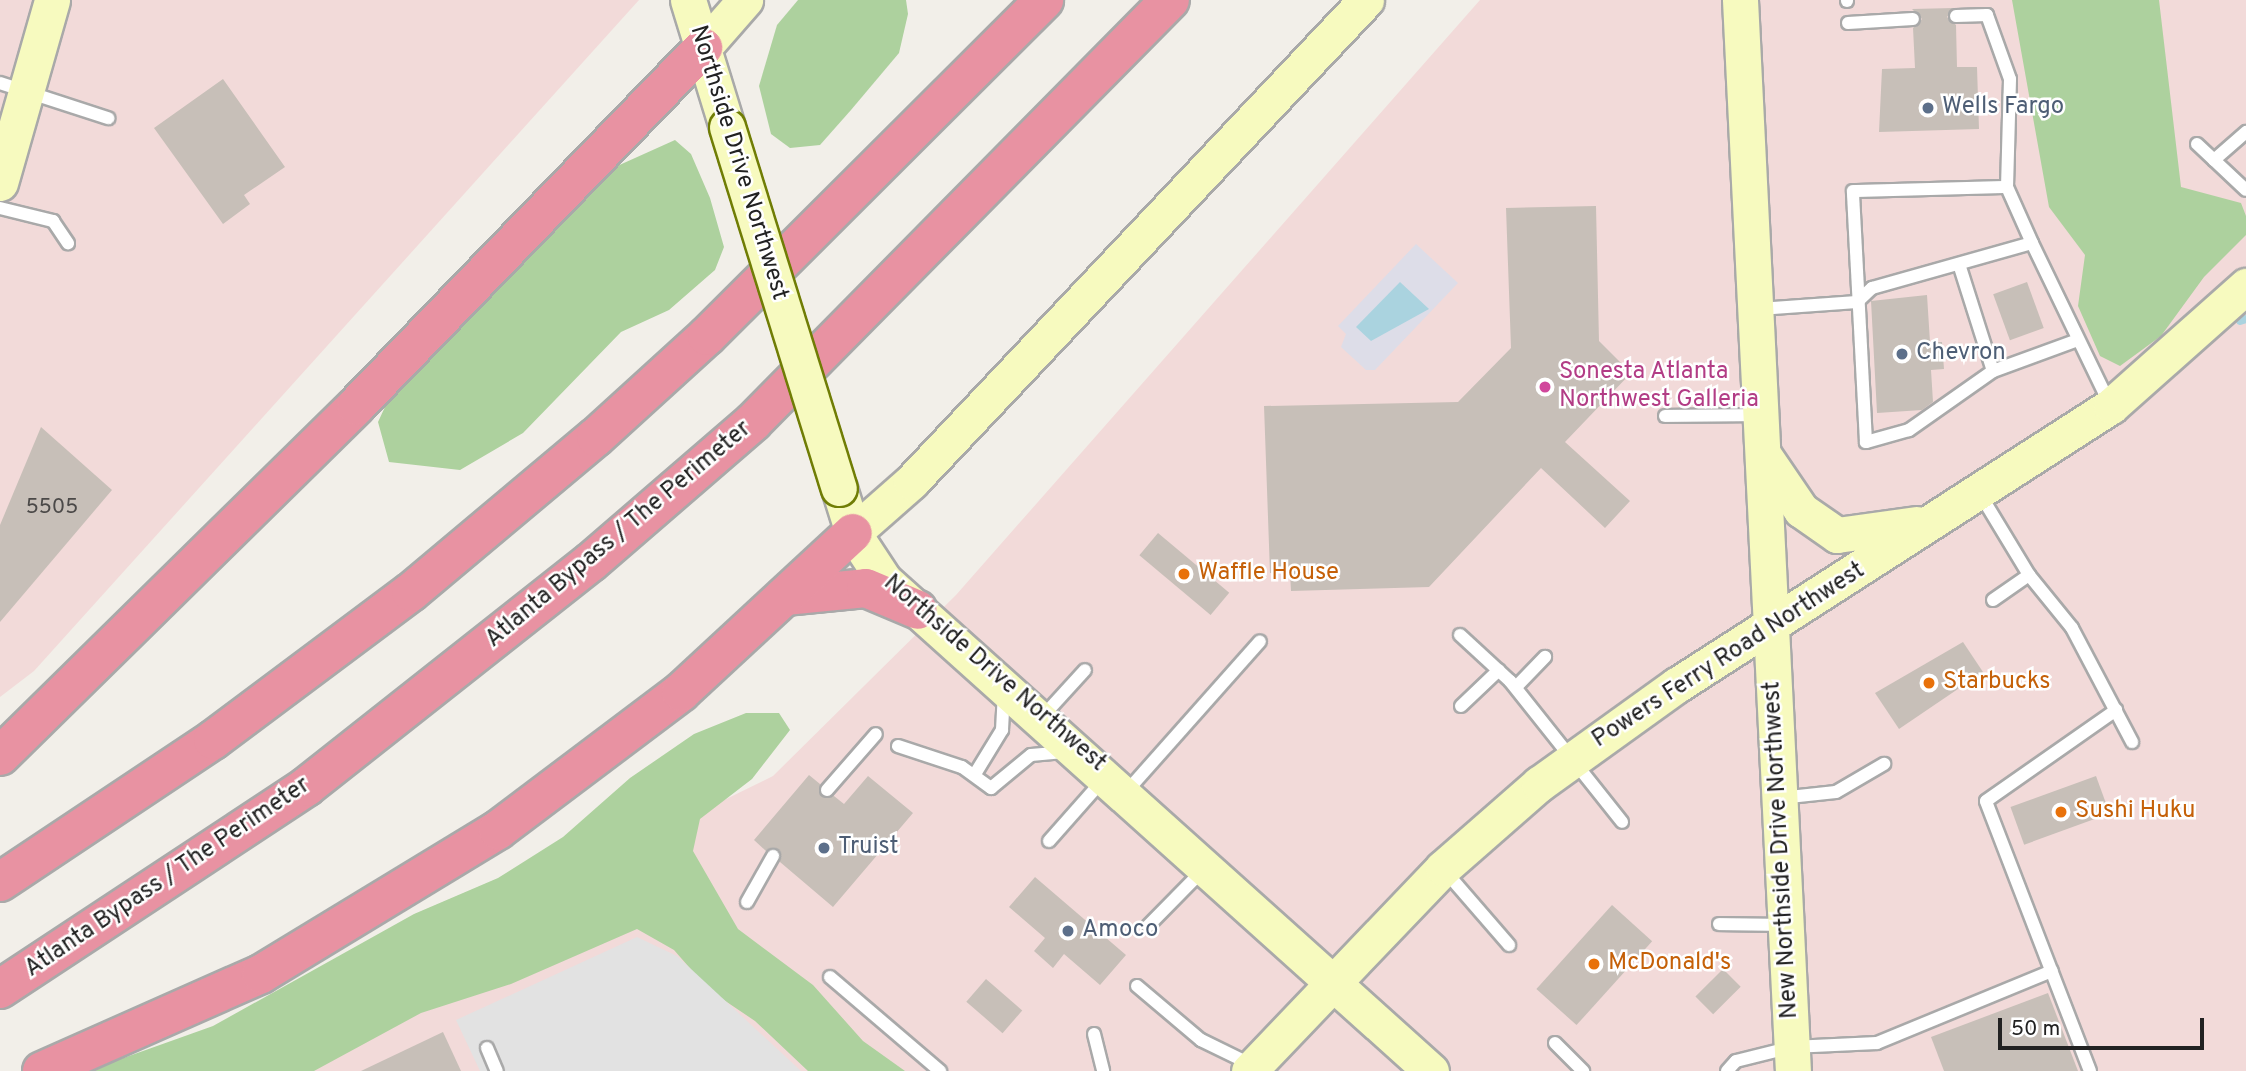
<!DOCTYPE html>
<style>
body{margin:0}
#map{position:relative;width:2246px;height:1071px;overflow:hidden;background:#f2efe9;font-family:Overpass,sans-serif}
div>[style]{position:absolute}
.commercial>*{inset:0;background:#f2dad9}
.forest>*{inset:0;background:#add19e}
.parking>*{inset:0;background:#e2e2e2}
.plaza>*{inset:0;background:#dddde8}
.water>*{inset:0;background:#aad3df}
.stream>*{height:8px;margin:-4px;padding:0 4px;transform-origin:4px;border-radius:4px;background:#aad3df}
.building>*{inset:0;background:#c7bfb8;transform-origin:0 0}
.roads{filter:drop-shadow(2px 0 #a9a9a9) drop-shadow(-2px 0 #a9a9a9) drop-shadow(0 2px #a9a9a9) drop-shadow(0 -2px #a9a9a9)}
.lane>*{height:12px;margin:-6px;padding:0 6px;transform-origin:6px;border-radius:6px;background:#fff}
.secondary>*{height:35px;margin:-17.5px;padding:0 17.5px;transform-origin:17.5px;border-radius:17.5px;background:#f7fabf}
.highway>*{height:38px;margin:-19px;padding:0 19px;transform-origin:19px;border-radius:19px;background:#e892a2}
.bridges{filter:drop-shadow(2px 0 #707d05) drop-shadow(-2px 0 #707d05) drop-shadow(0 2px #707d05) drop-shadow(0 -2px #707d05)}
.secondary-bridge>*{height:35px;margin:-17.5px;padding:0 17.5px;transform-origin:17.5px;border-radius:17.5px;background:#f7fabf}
.dots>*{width:19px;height:19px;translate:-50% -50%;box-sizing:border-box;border:4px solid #fff;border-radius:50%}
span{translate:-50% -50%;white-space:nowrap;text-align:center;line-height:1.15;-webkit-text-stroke:5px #fff;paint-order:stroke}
.number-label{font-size:21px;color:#4b4948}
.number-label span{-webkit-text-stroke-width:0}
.service-label{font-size:24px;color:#4e5e75}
.left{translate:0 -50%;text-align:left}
.street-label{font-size:24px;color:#222}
.hotel-label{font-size:24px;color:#b23c85}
.food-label{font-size:24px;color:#c56008}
.scale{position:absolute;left:1998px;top:1018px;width:206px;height:32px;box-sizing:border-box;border:4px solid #222;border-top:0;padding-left:9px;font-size:21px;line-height:24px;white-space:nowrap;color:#222;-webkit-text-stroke:5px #fff;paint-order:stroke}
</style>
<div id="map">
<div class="commercial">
<i style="clip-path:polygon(0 0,639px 0,34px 671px,0 697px)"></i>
<i style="clip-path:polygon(1480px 0,2246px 0,2246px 1071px,170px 1071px,773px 776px,956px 595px)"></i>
</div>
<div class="forest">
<i style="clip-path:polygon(798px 0,906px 0,908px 14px,899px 53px,851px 110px,820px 145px,790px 148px,771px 134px,759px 86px,777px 25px)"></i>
<i style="clip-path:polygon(2012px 0,2159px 0,2181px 187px,2241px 203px,2246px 216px,2246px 235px,2204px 277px,2161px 336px,2120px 366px,2100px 356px,2078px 306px,2085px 255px,2049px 207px)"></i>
<i style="clip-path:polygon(675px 140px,691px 154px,710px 198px,724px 247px,715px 270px,669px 310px,621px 332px,523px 433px,460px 470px,389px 462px,378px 422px,391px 394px,615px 167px)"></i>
<i style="clip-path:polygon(746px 713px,779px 713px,790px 730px,752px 779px,700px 819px,693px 851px,738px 929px,813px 985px,863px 1041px,905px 1071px,808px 1071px,755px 1021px,709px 990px,674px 950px,637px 929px,511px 984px,421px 1013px,314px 1071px,87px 1071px,213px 1026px,414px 914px,498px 878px,563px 837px,630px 778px,694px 734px)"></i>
</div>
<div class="parking">
<i style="clip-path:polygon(637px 937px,677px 956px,801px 1071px,480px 1071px,456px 1020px)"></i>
</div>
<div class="plaza">
<i style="clip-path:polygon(1416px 244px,1458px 283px,1375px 370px,1366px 370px,1341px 347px,1346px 334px,1338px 326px)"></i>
</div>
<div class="water">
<i style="clip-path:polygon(1400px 282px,1429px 309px,1371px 341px,1356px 327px)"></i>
</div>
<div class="stream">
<i style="left:2240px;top:321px;width:6px;rotate:-18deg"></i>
</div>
<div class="building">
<i style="clip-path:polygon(1954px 8px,1947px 17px,1956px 25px,1957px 67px,1977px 67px,1979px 129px,1879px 132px,1882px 69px,1915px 68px,1913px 28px,1922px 19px,1912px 9px)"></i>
<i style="clip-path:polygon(223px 79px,285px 167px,244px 195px,250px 204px,223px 224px,154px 128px)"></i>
<i style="clip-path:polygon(1596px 206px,1599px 341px,1631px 373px,1565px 442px,1630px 501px,1605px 528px,1541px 468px,1429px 587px,1291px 591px,1290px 573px,1270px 573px,1264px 406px,1458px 402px,1511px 348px,1506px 208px)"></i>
<i style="left:2027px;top:282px;width:49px;height:36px;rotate:70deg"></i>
<i style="clip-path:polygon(1927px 295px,1930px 342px,1942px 342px,1944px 369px,1931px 370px,1933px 402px,1922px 410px,1877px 413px,1871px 301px)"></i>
<i style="clip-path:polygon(41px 427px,112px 490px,0 622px,0 525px)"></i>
<i style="left:1158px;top:533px;width:93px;height:29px;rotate:40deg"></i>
<i style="clip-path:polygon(1963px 642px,1983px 672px,1899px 729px,1875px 693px)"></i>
<i style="clip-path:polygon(809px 775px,820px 784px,822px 797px,834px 796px,844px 804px,868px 776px,913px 813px,833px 907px,780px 862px,778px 849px,766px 851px,754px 840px)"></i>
<i style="left:2096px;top:776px;width:40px;height:91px;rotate:70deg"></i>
<i style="clip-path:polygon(1035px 877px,1126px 955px,1100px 985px,1064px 954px,1053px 968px,1034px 951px,1045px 938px,1009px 907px)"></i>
<i style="left:1612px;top:905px;width:54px;height:113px;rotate:42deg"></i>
<i style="left:1723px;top:969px;width:25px;height:39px;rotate:45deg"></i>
<i style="left:986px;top:979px;width:48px;height:30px;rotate:41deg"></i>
<i style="clip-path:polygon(2048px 993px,2078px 1071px,1944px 1071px,1931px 1037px)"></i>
<i style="clip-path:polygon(443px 1032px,461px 1071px,361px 1071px)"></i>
</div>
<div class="roads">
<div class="lane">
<i style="left:1847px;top:0;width:1px;rotate:90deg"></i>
<i style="left:1848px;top:23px;width:65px;rotate:-3.5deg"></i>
<i style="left:0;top:83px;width:114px;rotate:18deg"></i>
<i style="left:2197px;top:144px;width:67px;rotate:43.2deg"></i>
<i style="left:2214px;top:160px;width:43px;rotate:-41.2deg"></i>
<i style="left:0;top:208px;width:55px;rotate:13.8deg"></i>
<i style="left:53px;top:221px;width:27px;rotate:56deg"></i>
<i style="left:2032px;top:243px;width:177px;rotate:64.2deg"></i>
<i style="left:1959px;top:264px;width:112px;rotate:72.4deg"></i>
<i style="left:1993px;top:371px;width:87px;rotate:-20.1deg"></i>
<i style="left:1759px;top:309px;width:98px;rotate:-4.1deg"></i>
<i style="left:1857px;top:302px;width:21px;rotate:-43deg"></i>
<i style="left:1872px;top:288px;width:166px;rotate:-15.7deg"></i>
<i style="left:2032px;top:243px;width:61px;rotate:-114.1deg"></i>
<i style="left:2007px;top:187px;width:108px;rotate:-88.4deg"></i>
<i style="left:2010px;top:79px;width:68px;rotate:-109.8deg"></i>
<i style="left:1987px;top:15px;width:31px;rotate:178deg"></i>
<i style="left:1993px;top:371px;width:103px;rotate:144.9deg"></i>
<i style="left:1909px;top:430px;width:45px;rotate:164.4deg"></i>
<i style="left:1866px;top:442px;width:251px;rotate:-93deg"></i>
<i style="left:1853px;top:191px;width:154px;rotate:-1.5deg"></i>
<i style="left:1665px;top:416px;width:94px;rotate:-0.6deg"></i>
<i style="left:1980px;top:494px;width:95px;rotate:58.8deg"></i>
<i style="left:2029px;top:575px;width:68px;rotate:50.9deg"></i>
<i style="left:2072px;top:628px;width:129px;rotate:62.2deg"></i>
<i style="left:1993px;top:600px;width:44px;rotate:-34.8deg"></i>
<i style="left:1460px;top:635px;width:68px;rotate:42.6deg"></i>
<i style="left:1510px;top:681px;width:180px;rotate:51.5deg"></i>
<i style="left:1516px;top:687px;width:42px;rotate:-46deg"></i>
<i style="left:1461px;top:706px;width:52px;rotate:-43.5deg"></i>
<i style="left:1043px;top:716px;width:62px;rotate:-47.6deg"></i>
<i style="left:898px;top:746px;width:67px;rotate:18.2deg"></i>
<i style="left:962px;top:767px;width:36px;rotate:36deg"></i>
<i style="left:991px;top:788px;width:52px;rotate:-39.5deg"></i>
<i style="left:1031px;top:755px;width:33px;rotate:-5deg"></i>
<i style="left:975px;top:774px;width:52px;rotate:-58.5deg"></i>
<i style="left:1002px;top:730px;width:34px;rotate:-87deg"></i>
<i style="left:827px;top:790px;width:74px;rotate:-48.8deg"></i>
<i style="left:1127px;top:791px;width:200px;rotate:-48.4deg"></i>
<i style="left:1780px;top:798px;width:56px;rotate:-6.1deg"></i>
<i style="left:1836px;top:792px;width:56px;rotate:-30.3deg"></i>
<i style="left:1049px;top:841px;width:81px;rotate:-48.5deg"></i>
<i style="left:1445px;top:871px;width:98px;rotate:49.1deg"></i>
<i style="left:747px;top:902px;width:53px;rotate:-60.5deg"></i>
<i style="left:1719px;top:924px;width:63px;rotate:0.9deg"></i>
<i style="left:1148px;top:926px;width:80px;rotate:-45.5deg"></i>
<i style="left:830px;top:977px;width:145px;rotate:40.5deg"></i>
<i style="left:1137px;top:986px;width:84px;rotate:40.2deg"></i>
<i style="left:1201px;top:1040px;width:55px;rotate:26.1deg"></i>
<i style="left:1094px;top:1034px;width:38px;rotate:76deg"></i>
<i style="left:1555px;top:1043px;width:40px;rotate:45deg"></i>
<i style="left:487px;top:1048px;width:25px;rotate:67deg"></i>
<i style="left:1727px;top:1071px;width:13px;rotate:-48deg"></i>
<i style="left:1736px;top:1061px;width:58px;rotate:-14deg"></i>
<i style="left:1792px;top:1047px;width:85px;rotate:-2.7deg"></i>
<i style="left:1877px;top:1043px;width:189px;rotate:-22.4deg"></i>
<i style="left:2090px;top:1071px;width:289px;rotate:-111.1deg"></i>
<i style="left:1986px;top:801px;width:159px;rotate:-35deg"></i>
</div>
<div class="secondary">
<i style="left:688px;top:0;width:133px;rotate:72.9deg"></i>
<i style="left:1740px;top:0;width:1072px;rotate:87.17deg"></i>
<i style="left:703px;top:48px;width:64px;rotate:-48.8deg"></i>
<i style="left:0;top:183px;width:190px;rotate:-74.1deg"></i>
<i style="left:1763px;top:454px;width:68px;rotate:55.8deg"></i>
<i style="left:1801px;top:510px;width:44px;rotate:34.8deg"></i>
<i style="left:1837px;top:535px;width:80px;rotate:-7.9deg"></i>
<i style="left:839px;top:488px;width:47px;rotate:72.7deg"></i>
<i style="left:853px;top:533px;width:56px;rotate:56.6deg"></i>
<i style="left:884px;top:580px;width:735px;rotate:41.91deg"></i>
<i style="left:853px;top:533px;width:77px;rotate:-41.3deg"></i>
<i style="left:911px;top:482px;width:663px;rotate:-46.65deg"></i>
<i style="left:1249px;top:1071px;width:281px;rotate:-46.3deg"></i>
<i style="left:1443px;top:868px;width:128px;rotate:-41.2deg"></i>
<i style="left:1539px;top:784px;width:170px;rotate:-35.7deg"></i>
<i style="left:1677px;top:685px;width:516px;rotate:-32.74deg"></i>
<i style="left:2111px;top:406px;width:181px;rotate:-41.6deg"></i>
</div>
<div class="highway">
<i style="left:785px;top:596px;width:81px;rotate:-5.6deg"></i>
<i style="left:866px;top:588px;width:56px;rotate:22.9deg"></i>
<i style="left:0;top:756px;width:499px;rotate:-44.5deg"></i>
<i style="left:356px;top:406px;width:499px;rotate:-45.9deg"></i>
<i style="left:0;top:882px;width:256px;rotate:-33.7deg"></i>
<i style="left:213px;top:740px;width:247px;rotate:-36.8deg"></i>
<i style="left:411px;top:592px;width:241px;rotate:-40deg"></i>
<i style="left:596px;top:437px;width:150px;rotate:-42.3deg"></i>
<i style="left:707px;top:336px;width:476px;rotate:-44.9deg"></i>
<i style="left:0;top:989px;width:367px;rotate:-33.4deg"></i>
<i style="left:306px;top:787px;width:363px;rotate:-38.3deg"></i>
<i style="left:591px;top:562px;width:214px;rotate:-40.8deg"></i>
<i style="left:753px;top:422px;width:593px;rotate:-45.34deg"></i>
<i style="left:42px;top:1071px;width:240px;rotate:-23.9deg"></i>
<i style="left:261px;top:974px;width:277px;rotate:-31.3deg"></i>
<i style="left:498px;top:830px;width:229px;rotate:-37deg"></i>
<i style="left:681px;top:692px;width:234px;rotate:-42.8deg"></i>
</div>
</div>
<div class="bridges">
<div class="secondary-bridge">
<i style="left:727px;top:127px;width:378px;rotate:72.8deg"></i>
</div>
</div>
<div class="dots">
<i style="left:1928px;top:108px;background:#5c6f8a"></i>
<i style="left:1902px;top:354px;background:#5c6f8a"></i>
<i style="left:1545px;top:387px;background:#d1479c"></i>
<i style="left:1184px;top:574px;background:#e8710a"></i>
<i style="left:1929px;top:683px;background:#e8710a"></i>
<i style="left:2061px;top:812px;background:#e8710a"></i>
<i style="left:824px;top:848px;background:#5c6f8a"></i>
<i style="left:1068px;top:931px;background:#5c6f8a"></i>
<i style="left:1594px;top:964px;background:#e8710a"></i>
</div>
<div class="number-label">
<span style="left:52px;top:508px">5505</span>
</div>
<div class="service-label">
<span class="left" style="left:1942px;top:108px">Wells Fargo</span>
<span class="left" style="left:1916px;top:354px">Chevron</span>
<span class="left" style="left:838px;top:848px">Truist</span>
<span class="left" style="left:1082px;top:931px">Amoco</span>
</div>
<div class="street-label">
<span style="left:738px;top:163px;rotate:73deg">Northside Drive Northwest</span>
<span style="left:619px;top:535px;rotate:-40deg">Atlanta Bypass / The Perimeter</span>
<span style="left:1729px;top:656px;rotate:-33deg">Powers Ferry Road Northwest</span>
<span style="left:994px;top:674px;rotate:41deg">Northside Drive Northwest</span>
<span style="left:1782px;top:850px;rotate:-93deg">New Northside Drive Northwest</span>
<span style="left:168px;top:878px;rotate:-34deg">Atlanta Bypass / The Perimeter</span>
</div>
<div class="hotel-label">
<span class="left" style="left:1559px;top:387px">Sonesta Atlanta<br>Northwest Galleria</span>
</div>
<div class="food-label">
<span class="left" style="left:1198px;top:574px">Waffle House</span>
<span class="left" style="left:1943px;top:683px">Starbucks</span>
<span class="left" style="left:2075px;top:812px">Sushi Huku</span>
<span class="left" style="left:1608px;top:964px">McDonald's</span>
</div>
<div class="scale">50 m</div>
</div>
